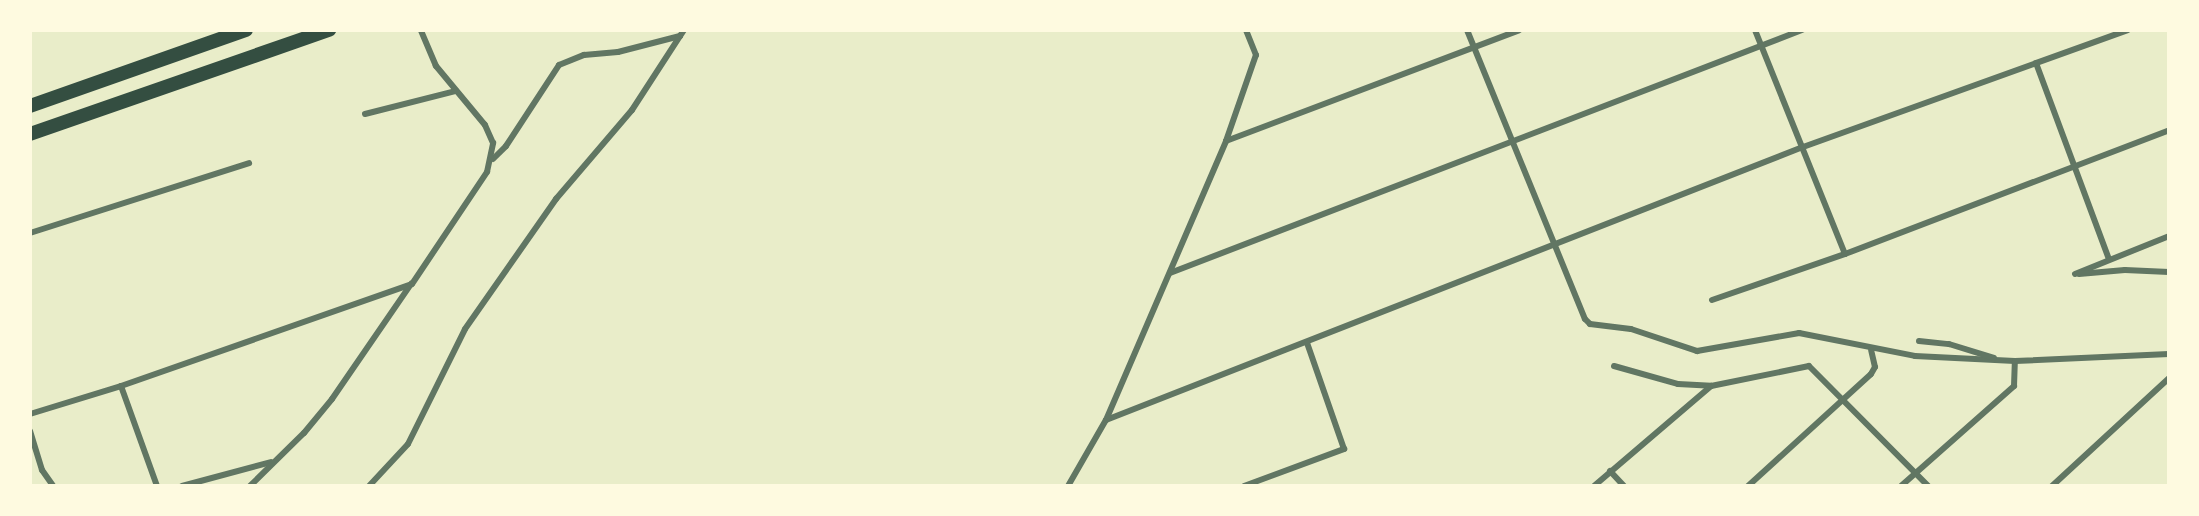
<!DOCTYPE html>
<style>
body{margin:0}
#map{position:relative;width:2199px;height:516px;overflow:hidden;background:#e9edc9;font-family:"Open Sans",sans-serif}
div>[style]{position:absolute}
.minor>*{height:6px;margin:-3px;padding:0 3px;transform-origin:3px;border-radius:3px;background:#617663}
.primary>*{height:14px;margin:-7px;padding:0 7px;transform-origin:7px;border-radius:7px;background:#344e41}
span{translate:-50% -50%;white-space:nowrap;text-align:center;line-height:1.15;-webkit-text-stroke:6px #fefae0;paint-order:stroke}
.frame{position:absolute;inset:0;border:32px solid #fefae0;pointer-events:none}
</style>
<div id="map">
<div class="minor">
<i style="left:1467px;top:30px;width:312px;rotate:67.8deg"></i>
<i style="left:1585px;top:319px;width:7px;rotate:45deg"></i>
<i style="left:1590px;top:324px;width:41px;rotate:7deg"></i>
<i style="left:1631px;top:329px;width:70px;rotate:18.4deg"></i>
<i style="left:1697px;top:351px;width:104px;rotate:-10deg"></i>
<i style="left:1799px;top:333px;width:118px;rotate:11.2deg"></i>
<i style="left:1915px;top:356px;width:100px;rotate:2.9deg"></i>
<i style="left:2036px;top:63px;width:209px;rotate:69.6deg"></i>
<i style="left:365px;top:114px;width:94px;rotate:-14.2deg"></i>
<i style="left:1226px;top:141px;width:313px;rotate:-20.7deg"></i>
<i style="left:493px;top:159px;width:18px;rotate:-45deg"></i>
<i style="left:506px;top:146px;width:97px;rotate:-56.8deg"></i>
<i style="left:559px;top:65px;width:27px;rotate:-22deg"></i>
<i style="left:584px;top:55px;width:34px;rotate:-5deg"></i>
<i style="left:618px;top:52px;width:64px;rotate:-14.5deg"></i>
<i style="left:680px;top:36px;width:7px;rotate:-56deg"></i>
<i style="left:30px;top:233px;width:230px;rotate:-17.7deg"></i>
<i style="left:1845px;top:254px;width:347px;rotate:-20.9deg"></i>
<i style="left:1170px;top:273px;width:677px;rotate:-21.03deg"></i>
<i style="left:2075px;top:274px;width:101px;rotate:-22deg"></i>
<i style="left:2079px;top:274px;width:46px;rotate:-5deg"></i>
<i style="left:2125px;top:270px;width:44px;rotate:2.6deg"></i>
<i style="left:1712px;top:300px;width:141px;rotate:-19.1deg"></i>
<i style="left:1845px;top:254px;width:241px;rotate:-111.9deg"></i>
<i style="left:1919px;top:341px;width:30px;rotate:6deg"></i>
<i style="left:1949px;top:344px;width:47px;rotate:17.3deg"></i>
<i style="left:1614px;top:366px;width:66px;rotate:15.7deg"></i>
<i style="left:1678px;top:384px;width:33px;rotate:3deg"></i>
<i style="left:121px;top:386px;width:106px;rotate:70.2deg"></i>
<i style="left:30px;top:414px;width:95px;rotate:-17.1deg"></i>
<i style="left:121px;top:386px;width:308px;rotate:-19.3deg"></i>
<i style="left:412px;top:284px;width:135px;rotate:-56.2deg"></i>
<i style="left:487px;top:172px;width:30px;rotate:-78deg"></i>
<i style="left:493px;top:143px;width:20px;rotate:-114deg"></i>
<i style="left:485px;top:125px;width:77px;rotate:-129.7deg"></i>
<i style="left:436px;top:66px;width:39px;rotate:-113deg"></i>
<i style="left:1106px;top:420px;width:749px;rotate:-21.39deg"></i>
<i style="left:1803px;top:147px;width:345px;rotate:-19.8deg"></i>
<i style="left:30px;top:431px;width:41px;rotate:72.9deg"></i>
<i style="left:42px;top:470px;width:19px;rotate:55deg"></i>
<i style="left:1610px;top:471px;width:21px;rotate:47deg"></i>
<i style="left:182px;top:486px;width:92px;rotate:-15.1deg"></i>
<i style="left:250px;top:486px;width:76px;rotate:-44.5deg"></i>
<i style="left:304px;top:433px;width:44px;rotate:-50.5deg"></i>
<i style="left:332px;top:399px;width:140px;rotate:-55.5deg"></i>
<i style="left:369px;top:486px;width:57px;rotate:-47.1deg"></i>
<i style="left:408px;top:444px;width:128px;rotate:-63.6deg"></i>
<i style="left:465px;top:329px;width:159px;rotate:-55deg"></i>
<i style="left:556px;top:199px;width:117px;rotate:-49.5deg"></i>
<i style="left:632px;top:110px;width:88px;rotate:-57deg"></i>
<i style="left:1068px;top:486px;width:76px;rotate:-60.1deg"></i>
<i style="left:1106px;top:420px;width:304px;rotate:-66.7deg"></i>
<i style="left:1226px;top:141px;width:91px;rotate:-70.8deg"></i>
<i style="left:1256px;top:55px;width:27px;rotate:-112deg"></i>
<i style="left:1244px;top:486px;width:107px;rotate:-20.3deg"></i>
<i style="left:1344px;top:449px;width:112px;rotate:-109.2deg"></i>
<i style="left:1594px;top:486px;width:154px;rotate:-40.5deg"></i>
<i style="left:1711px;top:386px;width:100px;rotate:-11.5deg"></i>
<i style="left:1809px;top:366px;width:169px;rotate:45.2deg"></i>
<i style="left:1748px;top:486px;width:166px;rotate:-42.3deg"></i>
<i style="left:1871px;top:374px;width:8px;rotate:-60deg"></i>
<i style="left:1875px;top:367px;width:17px;rotate:-103deg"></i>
<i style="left:1901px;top:486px;width:151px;rotate:-41.5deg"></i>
<i style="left:2014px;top:386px;width:25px;rotate:-88deg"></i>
<i style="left:2015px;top:361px;width:154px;rotate:-2.6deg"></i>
<i style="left:2052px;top:486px;width:159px;rotate:-42.7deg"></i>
</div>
<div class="primary">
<i style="left:30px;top:106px;width:229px;rotate:-19.4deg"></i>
<i style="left:30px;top:134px;width:317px;rotate:-19.2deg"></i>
</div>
<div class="frame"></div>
</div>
